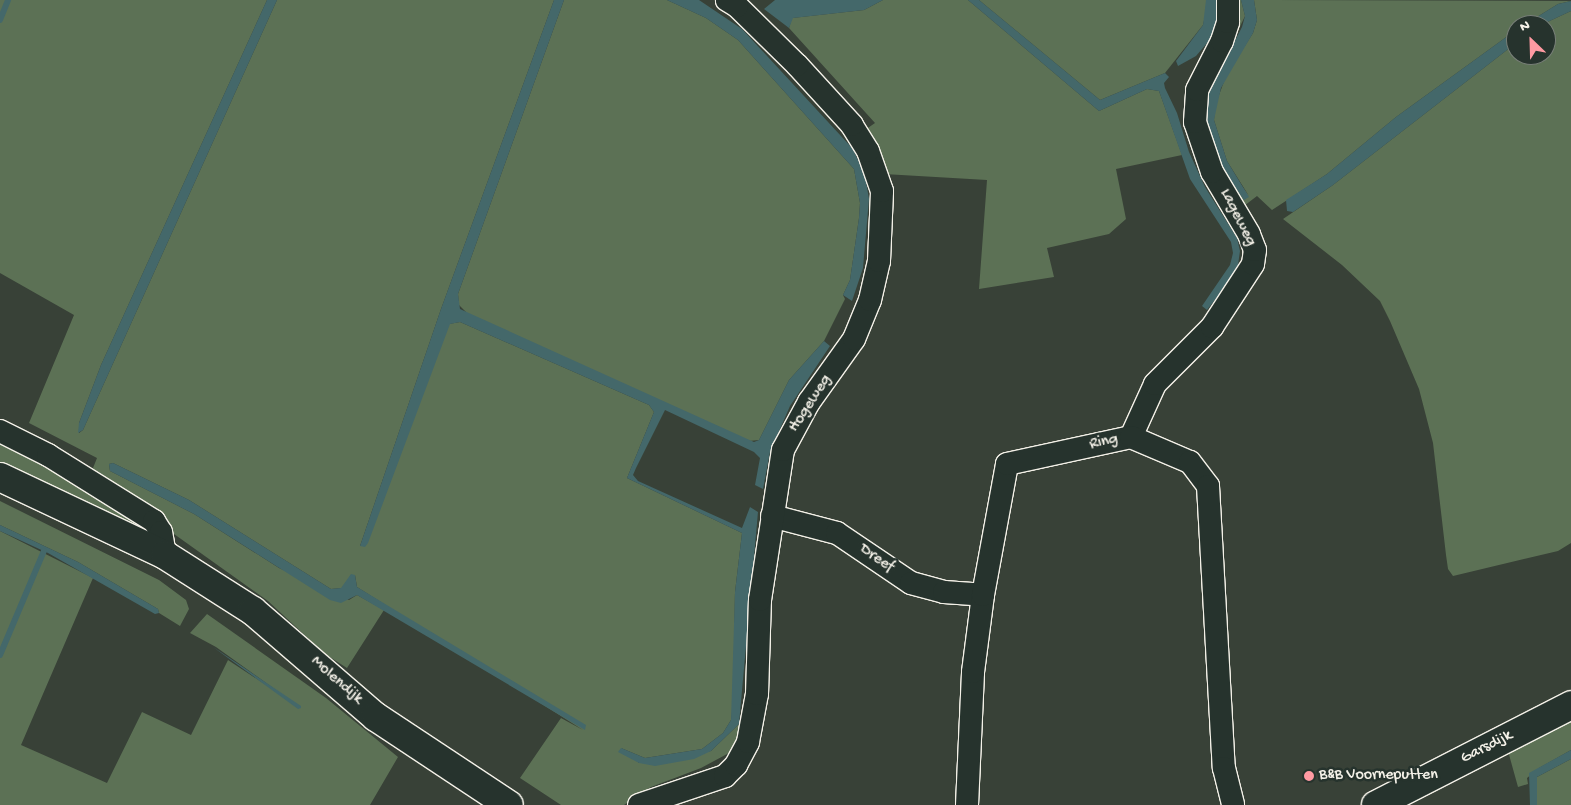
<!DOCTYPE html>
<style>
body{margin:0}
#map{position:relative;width:1571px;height:805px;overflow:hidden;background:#384137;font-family:"Gochi Hand",sans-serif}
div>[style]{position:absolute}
.green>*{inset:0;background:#5c7155}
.water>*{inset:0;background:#44686a}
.stream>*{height:6px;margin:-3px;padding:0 3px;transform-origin:3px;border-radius:3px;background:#44686a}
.roads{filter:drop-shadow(1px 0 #f4f1e8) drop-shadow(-1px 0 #f4f1e8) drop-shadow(0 1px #f4f1e8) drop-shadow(0 -1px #f4f1e8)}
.street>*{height:22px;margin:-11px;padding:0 11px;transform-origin:11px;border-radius:11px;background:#26332d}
.secondary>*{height:28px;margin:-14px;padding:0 14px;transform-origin:14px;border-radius:14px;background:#26332d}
.dots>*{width:14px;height:14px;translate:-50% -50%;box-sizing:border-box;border:2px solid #26332d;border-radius:50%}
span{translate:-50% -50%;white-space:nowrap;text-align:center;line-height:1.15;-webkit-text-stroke:5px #26332d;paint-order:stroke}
.street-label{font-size:16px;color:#f4f1e8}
.poi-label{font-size:16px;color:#f4f1e8}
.left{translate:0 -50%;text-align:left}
.north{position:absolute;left:1506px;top:15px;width:50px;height:50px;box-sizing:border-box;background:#26332d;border:1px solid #787f78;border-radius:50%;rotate:336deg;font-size:14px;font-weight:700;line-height:20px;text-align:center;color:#f4f1e8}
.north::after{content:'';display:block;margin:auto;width:18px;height:22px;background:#ff9aa2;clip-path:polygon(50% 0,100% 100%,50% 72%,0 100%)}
</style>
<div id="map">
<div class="green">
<i style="clip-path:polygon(0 0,267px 0,101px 365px,79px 423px,79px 433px,83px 430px,277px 0,554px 0,441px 309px,360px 546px,365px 546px,449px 324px,460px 322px,649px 405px,654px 412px,627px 478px,742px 533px,735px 592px,733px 704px,731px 720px,723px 733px,702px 749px,645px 758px,621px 748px,639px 763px,711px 751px,739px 724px,745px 727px,741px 739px,729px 753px,701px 768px,651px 787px,624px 805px,561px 805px,520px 778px,561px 718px,583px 730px,357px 587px,355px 575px,351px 575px,342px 588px,331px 589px,189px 500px,113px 463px,109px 464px,110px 471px,194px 514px,279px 568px,349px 600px,357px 595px,384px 610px,347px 668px,325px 654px,268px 601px,174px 534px,155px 514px,96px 475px,93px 468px,97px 458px,29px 423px,74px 315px,0 273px)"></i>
<i style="clip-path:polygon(564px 0,667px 0,706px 18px,738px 40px,854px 169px,860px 203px,859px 218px,850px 280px,843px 295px,845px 299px,824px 341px,789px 380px,759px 440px,749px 441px,652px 398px,470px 316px,459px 305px,458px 294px)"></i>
<i style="clip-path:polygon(883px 0,968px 0,1099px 111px,1147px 89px,1159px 91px,1182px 155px,1116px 169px,1126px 219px,1109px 234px,1047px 248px,1054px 277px,979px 289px,987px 180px,884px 174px,862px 132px,875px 123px,789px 28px,792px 18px,864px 10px)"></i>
<i style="clip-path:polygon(979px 0,1206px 0,1206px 11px,1203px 25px,1165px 73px,1100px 100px)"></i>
<i style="clip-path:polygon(1233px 0,1241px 0,1245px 16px,1209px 92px,1211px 144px,1249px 196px,1227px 161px,1214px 120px,1215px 106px,1226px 76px,1253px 33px,1257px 20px,1254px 0,1571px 1px,1558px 4px,1524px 25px,1516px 25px,1516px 30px,1396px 117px,1327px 174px,1272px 210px,1257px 196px,1240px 209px,1208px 148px,1207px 84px)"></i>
<i style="clip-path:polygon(1571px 11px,1571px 543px,1558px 551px,1453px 576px,1448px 569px,1446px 555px,1433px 443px,1419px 389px,1390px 321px,1380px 301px,1342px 265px,1283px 219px,1333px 185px,1516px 43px,1516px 55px,1546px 55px,1546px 25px,1541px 25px)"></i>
<i style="clip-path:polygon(0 438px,152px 526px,148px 533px,0 463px)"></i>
<i style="clip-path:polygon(0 501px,159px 580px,186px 600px,189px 609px,180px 626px,159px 613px,158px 609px,78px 562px,0 525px)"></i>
<i style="clip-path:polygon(0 531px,93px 578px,21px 745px,107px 783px,142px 712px,191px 735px,228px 660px,301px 708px,216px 647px,190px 633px,207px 614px,326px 698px,398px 757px,370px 805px,0 805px)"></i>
<i style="clip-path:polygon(1571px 716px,1571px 750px,1539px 768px,1527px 778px,1528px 784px,1518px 787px,1508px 751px)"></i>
<i style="clip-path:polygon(1571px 759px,1571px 805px,1537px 805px,1537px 777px)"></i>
</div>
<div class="water">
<i style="clip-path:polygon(267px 0,277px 0,83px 430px,78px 433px,79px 423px,101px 365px)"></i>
<i style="clip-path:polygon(554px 0,564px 0,458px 294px,460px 309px,754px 442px,759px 440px,789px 380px,824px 341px,830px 346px,790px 406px,770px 452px,763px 489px,755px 485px,760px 458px,754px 452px,665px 410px,636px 468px,633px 475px,638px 481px,742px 528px,750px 507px,758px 512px,739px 724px,711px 751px,694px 759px,655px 766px,639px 763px,618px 752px,621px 748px,645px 758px,702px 749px,723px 733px,731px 720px,735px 592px,742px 533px,627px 478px,654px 412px,649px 405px,460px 322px,450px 324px,368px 543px,365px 547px,360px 546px,441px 309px)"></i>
<i style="clip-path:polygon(667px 0,699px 0,742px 29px,853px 149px,865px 176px,869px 199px,863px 268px,852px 301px,843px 295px,850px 280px,859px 218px,860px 203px,854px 169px,738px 40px,706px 18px)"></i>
<i style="clip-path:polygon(775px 0,883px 0,864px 10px,793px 18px,789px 28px,764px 9px)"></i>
<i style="clip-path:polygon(968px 0,979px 0,1100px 100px,1165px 73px,1169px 77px,1164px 83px,1165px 88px,1177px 113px,1189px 152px,1205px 187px,1237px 238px,1240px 251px,1238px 265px,1228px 283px,1207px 310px,1202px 306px,1230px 265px,1233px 253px,1231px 242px,1190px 179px,1159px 91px,1147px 89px,1099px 111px)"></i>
<i style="clip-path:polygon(1206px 0,1219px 0,1214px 35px,1196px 56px,1178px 66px,1176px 61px,1203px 25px)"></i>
<i style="clip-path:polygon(1241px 0,1254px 0,1257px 20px,1253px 33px,1221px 88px,1214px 120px,1227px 161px,1249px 197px,1244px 200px,1222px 169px,1205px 123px,1205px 109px,1209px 92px,1242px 27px,1245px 16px)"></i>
<i style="clip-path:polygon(1571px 1px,1571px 11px,1541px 25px,1524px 25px,1558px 4px)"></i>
<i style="clip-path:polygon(1516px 30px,1516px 43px,1333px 185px,1293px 212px,1287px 211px,1286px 200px,1327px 174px,1396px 117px)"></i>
<i style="clip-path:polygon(113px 463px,189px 500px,331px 589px,341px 588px,351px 574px,355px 575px,357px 587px,586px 725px,585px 730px,357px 595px,341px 603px,330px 600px,194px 514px,110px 471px,109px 464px)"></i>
<i style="clip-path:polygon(0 525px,78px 562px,158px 609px,159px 613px,155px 614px,48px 553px,0 531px)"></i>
<i style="clip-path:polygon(213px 647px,301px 706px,301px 708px,298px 709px)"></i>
<i style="clip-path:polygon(1571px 750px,1571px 759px,1537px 777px,1537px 805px,1530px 805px,1529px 773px)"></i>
</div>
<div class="stream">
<i style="left:0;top:20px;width:22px;rotate:-68deg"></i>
<i style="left:0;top:655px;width:113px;rotate:-67.1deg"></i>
</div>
<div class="roads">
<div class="street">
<i style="left:0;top:431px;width:54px;rotate:26.6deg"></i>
<i style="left:48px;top:455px;width:125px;rotate:31.9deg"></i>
<i style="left:154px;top:521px;width:13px;rotate:58deg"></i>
<i style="left:161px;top:532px;width:23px;rotate:80deg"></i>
<i style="left:1131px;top:437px;width:58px;rotate:-65.6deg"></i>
<i style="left:1155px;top:384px;width:81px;rotate:-45deg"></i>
<i style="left:1212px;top:327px;width:75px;rotate:-56.9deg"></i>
<i style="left:1253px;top:264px;width:14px;rotate:-82deg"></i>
<i style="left:1255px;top:250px;width:17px;rotate:-111deg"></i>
<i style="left:1249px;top:234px;width:72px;rotate:-120.8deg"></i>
<i style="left:1212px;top:172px;width:53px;rotate:-108.8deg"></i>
<i style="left:1195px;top:122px;width:32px;rotate:-86deg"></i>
<i style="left:1197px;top:90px;width:55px;rotate:-63deg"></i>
<i style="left:1222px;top:41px;width:20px;rotate:-72deg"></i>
<i style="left:1228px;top:22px;width:22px;rotate:-90deg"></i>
<i style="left:772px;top:516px;width:67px;rotate:14.7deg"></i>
<i style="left:837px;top:533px;width:89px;rotate:34deg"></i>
<i style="left:911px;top:583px;width:34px;rotate:15deg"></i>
<i style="left:944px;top:592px;width:39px;rotate:4deg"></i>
<i style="left:639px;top:805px;width:91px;rotate:-18.6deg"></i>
<i style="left:725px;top:776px;width:16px;rotate:-45deg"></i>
<i style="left:736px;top:765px;width:26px;rotate:-62deg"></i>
<i style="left:748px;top:742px;width:49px;rotate:-79.4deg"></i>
<i style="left:757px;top:694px;width:94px;rotate:-88.2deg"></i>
<i style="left:760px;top:600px;width:152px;rotate:-81.3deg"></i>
<i style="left:783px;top:450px;width:55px;rotate:-61.6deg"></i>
<i style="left:809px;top:402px;width:77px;rotate:-54.5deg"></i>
<i style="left:854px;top:339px;width:42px;rotate:-67.7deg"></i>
<i style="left:870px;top:300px;width:40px;rotate:-77deg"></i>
<i style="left:879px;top:261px;width:70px;rotate:-87.5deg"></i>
<i style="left:882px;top:191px;width:42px;rotate:-109.3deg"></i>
<i style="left:868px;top:151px;width:31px;rotate:-122deg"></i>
<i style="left:852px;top:125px;width:81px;rotate:-132.5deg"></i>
<i style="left:797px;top:65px;width:84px;rotate:-135.5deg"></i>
<i style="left:737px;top:6px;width:12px;rotate:-149deg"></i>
<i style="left:967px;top:805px;width:133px;rotate:-87.4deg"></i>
<i style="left:973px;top:672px;width:78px;rotate:-82.6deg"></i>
<i style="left:983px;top:595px;width:133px;rotate:-79.6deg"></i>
<i style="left:1007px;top:464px;width:127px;rotate:-12.3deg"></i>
<i style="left:1131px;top:437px;width:64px;rotate:23deg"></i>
<i style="left:1190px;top:462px;width:30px;rotate:53deg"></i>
<i style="left:1208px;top:486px;width:282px;rotate:86.8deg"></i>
<i style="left:1224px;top:768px;width:38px;rotate:76deg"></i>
</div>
<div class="secondary">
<i style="left:0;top:477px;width:183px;rotate:25.3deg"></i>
<i style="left:165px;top:555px;width:104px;rotate:32.5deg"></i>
<i style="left:253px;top:611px;width:162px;rotate:40.8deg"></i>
<i style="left:376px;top:717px;width:159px;rotate:33.5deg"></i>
<i style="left:1376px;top:805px;width:219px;rotate:-27.1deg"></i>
</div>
</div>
<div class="dots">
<i style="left:1309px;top:776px;background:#ff9aa2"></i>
</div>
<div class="street-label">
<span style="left:1237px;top:218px;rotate:63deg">Lageweg</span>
<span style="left:811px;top:404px;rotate:-57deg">Hogeweg</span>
<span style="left:1104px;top:443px;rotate:-13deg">Ring</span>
<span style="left:876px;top:559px;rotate:34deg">Dreef</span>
<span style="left:336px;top:681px;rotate:42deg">Molendijk</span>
<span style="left:1487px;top:748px;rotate:-27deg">Garsdijk</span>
</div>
<div class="poi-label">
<span class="left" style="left:1319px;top:776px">B&amp;B Voorneputten</span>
</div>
<div class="north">N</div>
</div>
